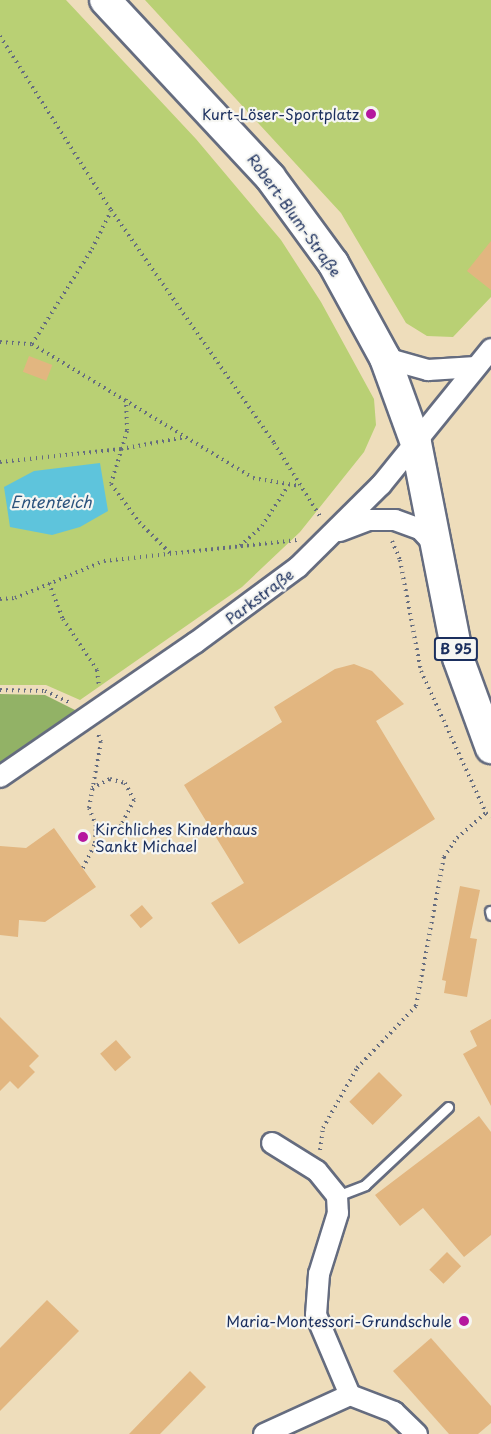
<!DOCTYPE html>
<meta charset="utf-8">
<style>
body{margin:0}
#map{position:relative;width:491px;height:1434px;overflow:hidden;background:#edb;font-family:"Playpen Sans",sans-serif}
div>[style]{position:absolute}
.green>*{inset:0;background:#b9d074}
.forest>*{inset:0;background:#92b266}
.water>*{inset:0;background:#5ec4dc}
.building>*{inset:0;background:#e2b680;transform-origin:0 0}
.path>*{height:4px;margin-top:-2px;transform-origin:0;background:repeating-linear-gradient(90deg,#656c7f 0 1.5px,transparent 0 6px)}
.roads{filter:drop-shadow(2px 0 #656c7f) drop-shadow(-2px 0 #656c7f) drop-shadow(0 2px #656c7f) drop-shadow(0 -2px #656c7f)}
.service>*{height:9px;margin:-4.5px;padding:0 4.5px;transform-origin:4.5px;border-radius:4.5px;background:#fff}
.minor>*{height:20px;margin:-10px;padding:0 10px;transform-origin:10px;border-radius:10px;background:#fff}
.primary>*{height:30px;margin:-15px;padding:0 15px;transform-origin:15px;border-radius:15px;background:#fff}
.dots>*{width:16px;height:16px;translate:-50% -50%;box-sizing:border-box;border:3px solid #f6f6f2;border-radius:50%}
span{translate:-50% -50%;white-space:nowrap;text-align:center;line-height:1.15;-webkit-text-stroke:4.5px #f6f6f2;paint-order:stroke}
.shield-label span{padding:2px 4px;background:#f6f6f2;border:2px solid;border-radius:4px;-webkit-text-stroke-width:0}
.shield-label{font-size:14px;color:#1b2f5e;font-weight:700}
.poi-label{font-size:15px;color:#1b2f5e}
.right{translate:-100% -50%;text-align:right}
.left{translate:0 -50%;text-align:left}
.street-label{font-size:15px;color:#1b2f5e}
.water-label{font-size:16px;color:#2c547e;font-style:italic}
</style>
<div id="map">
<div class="green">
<i style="clip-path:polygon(0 0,66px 0,196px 139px,281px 240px,321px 302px,374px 399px,376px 425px,364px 452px,300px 532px,242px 587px,80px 700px,46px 685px,0 685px)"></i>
<i style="clip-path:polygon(145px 0,491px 0,491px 297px,453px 337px,427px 336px,406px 323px,341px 213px)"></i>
</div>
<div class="forest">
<i style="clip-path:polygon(0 694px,45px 695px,77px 711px,0 766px)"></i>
</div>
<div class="water">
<i style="clip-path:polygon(100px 463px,108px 511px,80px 527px,52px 535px,10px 527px,4px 487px,34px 471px)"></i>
</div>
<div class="building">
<i style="clip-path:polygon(491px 241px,491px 290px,467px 271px)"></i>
<i style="left:29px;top:356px;width:25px;height:17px;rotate:21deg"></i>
<i style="clip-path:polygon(354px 664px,372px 671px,404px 704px,376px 721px,435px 819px,239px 944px,211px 903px,244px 883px,184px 785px,282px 722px,274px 707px,335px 669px)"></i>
<i style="clip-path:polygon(54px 828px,96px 887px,45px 922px,19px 920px,18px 937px,0 935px,0 846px,26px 848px)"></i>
<i style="clip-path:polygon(460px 886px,480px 890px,470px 938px,477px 939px,467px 997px,444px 993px,446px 981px,442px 980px)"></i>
<i style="left:142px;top:905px;width:17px;height:16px;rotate:50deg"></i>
<i style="clip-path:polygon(0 1017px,39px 1056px,29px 1066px,35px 1072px,18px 1089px,10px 1081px,0 1091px)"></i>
<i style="clip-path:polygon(491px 1019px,491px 1106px,463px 1054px,477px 1046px,470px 1031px)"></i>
<i style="left:116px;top:1040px;width:23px;height:21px;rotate:49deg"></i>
<i style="left:379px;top:1072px;width:33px;height:42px;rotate:45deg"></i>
<i style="clip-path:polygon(479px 1116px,491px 1132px,491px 1235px,464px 1257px,423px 1208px,400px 1226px,375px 1195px)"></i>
<i style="left:447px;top:1252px;width:20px;height:25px;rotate:45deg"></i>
<i style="clip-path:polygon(47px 1300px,79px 1331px,0 1411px,0 1348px)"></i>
<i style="clip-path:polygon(431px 1338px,491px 1406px,491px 1423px,478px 1434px,449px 1434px,393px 1371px)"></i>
<i style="clip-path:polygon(190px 1371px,206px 1387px,160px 1434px,129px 1434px)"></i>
</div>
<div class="path">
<i style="left:0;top:36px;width:206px;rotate:57.5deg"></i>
<i style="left:111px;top:210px;width:284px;rotate:55deg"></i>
<i style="left:274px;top:443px;width:89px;rotate:57.9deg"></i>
<i style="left:0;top:342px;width:32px;rotate:4deg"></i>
<i style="left:32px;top:344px;width:258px;rotate:31.2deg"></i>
<i style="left:253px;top:478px;width:48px;rotate:9.7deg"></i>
<i style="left:32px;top:344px;width:112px;rotate:-57.7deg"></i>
<i style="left:92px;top:249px;width:42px;rotate:-63.4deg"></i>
<i style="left:126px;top:399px;width:32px;rotate:88deg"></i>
<i style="left:127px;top:431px;width:55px;rotate:106.8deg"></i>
<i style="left:111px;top:484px;width:47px;rotate:53.6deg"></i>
<i style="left:139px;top:522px;width:47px;rotate:45deg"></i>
<i style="left:0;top:462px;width:122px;rotate:-6.1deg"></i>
<i style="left:121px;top:449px;width:66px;rotate:-10.5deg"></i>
<i style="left:392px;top:541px;width:21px;rotate:67deg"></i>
<i style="left:400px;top:560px;width:113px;rotate:79.3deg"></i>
<i style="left:421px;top:671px;width:156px;rotate:65.4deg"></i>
<i style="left:240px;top:546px;width:30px;rotate:-42deg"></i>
<i style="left:262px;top:526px;width:48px;rotate:-57deg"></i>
<i style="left:49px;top:583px;width:39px;rotate:69deg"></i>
<i style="left:63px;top:619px;width:61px;rotate:56.3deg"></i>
<i style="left:97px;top:670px;width:17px;rotate:83deg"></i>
<i style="left:0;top:599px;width:15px;rotate:-4deg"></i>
<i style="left:15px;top:598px;width:96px;rotate:-22.6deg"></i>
<i style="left:104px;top:561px;width:194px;rotate:-6.2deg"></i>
<i style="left:0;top:690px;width:45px;rotate:1.3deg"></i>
<i style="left:45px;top:691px;width:29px;rotate:25deg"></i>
<i style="left:92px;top:788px;width:20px;rotate:-27deg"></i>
<i style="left:110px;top:779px;width:16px;rotate:15deg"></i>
<i style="left:125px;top:783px;width:19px;rotate:62deg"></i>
<i style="left:134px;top:800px;width:29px;rotate:117deg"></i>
<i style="left:121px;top:826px;width:13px;rotate:162deg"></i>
<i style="left:109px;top:830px;width:14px;rotate:-163deg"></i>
<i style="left:83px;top:868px;width:28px;rotate:-64deg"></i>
<i style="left:95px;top:843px;width:17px;rotate:-87deg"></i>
<i style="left:96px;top:826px;width:19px;rotate:-111deg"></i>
<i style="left:89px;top:808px;width:67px;rotate:-79.7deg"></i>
<i style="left:101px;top:742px;width:9px;rotate:-111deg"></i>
<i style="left:320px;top:1150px;width:22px;rotate:-82deg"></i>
<i style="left:323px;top:1128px;width:69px;rotate:-60.5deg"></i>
<i style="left:357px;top:1068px;width:86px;rotate:-46.4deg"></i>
<i style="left:416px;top:1006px;width:152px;rotate:-79.4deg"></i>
<i style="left:444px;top:857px;width:23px;rotate:-56deg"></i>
<i style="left:457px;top:838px;width:38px;rotate:-41deg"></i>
<i style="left:486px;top:813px;width:6px;rotate:39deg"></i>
</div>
<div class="roads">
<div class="service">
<i style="left:490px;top:911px;width:4px;rotate:76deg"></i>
<i style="left:337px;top:1196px;width:30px;rotate:-21deg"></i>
<i style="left:365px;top:1185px;width:114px;rotate:-43.2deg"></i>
</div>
<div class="minor">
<i style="left:385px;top:358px;width:45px;rotate:15.6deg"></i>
<i style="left:428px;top:370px;width:48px;rotate:-3.6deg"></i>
<i style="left:340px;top:531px;width:31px;rotate:-21deg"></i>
<i style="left:369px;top:520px;width:26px"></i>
<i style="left:395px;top:520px;width:27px;rotate:20deg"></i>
<i style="left:420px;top:529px;width:22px;rotate:47deg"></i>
<i style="left:0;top:777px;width:237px;rotate:-34.5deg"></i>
<i style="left:195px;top:643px;width:128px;rotate:-36.4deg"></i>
<i style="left:298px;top:567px;width:117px;rotate:-44.7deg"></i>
<i style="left:381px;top:485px;width:175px;rotate:-51deg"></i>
<i style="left:272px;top:1143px;width:53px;rotate:31.9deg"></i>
<i style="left:317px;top:1171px;width:32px;rotate:51deg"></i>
<i style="left:337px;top:1196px;width:17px;rotate:87deg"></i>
<i style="left:338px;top:1213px;width:64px;rotate:107.3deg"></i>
<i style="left:319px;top:1274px;width:41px;rotate:94.2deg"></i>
<i style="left:316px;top:1315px;width:87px;rotate:67deg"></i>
<i style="left:264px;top:1434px;width:94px;rotate:-24.4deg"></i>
<i style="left:350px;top:1395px;width:47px;rotate:21.1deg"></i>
<i style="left:394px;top:1412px;width:32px;rotate:44deg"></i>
</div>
<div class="primary">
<i style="left:105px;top:0;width:242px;rotate:47deg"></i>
<i style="left:270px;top:177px;width:107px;rotate:53.8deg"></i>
<i style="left:333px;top:263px;width:108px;rotate:61.3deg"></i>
<i style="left:385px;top:358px;width:90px;rotate:70deg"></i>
<i style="left:416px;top:443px;width:219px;rotate:78.9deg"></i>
<i style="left:458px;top:658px;width:96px;rotate:69.9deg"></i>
</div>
</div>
<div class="dots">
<i style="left:371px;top:114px;background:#b5179e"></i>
<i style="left:83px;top:837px;background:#b5179e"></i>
<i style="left:464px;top:1321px;background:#b5179e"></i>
</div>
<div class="shield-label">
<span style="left:456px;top:649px">B 95</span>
</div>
<div class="poi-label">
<span class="right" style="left:359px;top:114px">Kurt-Löser-Sportplatz</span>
<span class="left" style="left:95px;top:837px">Kirchliches Kinderhaus<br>Sankt Michael</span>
<span class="right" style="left:452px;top:1321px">Maria-Montessori-Grundschule</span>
</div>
<div class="street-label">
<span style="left:295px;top:215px;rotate:54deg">Robert-Blum-Straße</span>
<span style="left:259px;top:596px;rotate:-37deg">Parkstraße</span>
</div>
<div class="water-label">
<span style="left:51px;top:501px">Ententeich</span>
</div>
</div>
